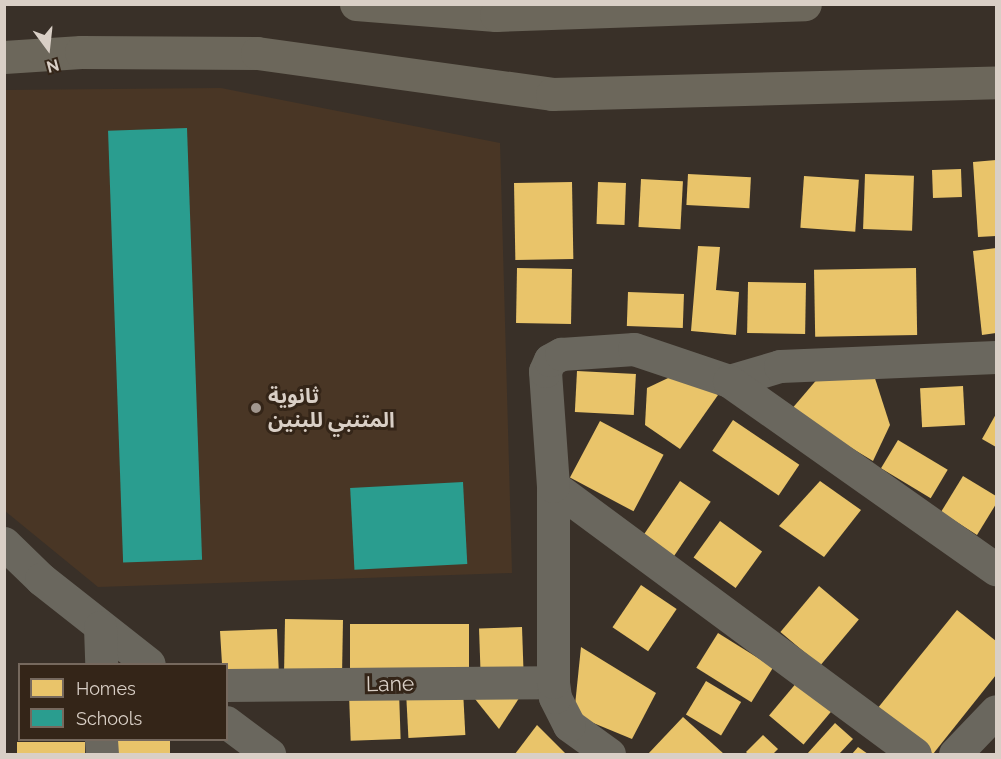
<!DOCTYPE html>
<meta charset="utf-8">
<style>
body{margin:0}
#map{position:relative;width:1001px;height:759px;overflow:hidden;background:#393028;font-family:Raleway,"Noto Sans Arabic",sans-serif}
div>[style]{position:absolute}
.built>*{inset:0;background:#493625}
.homes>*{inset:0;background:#e9c46a;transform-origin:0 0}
.schools>*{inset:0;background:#2a9d8f;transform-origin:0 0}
.minor>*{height:33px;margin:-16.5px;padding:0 16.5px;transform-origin:16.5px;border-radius:16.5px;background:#6a675e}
.major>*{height:33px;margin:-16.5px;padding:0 16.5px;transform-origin:16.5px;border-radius:16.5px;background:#6c675b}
.dots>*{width:16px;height:16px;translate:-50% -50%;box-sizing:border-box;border:3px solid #342518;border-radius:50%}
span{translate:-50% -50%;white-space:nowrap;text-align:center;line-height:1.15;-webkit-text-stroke:6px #342518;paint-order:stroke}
.poi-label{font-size:21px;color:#d9cfc6;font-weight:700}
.left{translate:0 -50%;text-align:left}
.street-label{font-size:21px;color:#d9cfc6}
.frame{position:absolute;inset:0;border:6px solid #d9cfc6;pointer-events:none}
.legend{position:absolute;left:18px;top:663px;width:210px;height:78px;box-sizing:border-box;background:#342518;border:2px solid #76695e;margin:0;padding:8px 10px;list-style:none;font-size:18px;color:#d9cfc6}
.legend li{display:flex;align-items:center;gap:12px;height:30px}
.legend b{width:30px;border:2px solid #76695e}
.north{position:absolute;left:18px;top:18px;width:60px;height:60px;-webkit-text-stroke:4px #342518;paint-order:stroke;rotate:165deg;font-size:16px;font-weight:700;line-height:24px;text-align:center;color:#d9cfc6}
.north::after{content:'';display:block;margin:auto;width:21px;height:27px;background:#d9cfc6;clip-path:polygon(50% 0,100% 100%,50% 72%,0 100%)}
</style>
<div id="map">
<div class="built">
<i style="clip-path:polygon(221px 88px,500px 143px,512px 573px,98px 587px,5px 511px,4px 90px)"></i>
</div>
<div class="homes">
<i style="clip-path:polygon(996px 160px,996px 236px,978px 237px,973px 162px)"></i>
<i style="left:961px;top:169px;width:28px;height:29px;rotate:88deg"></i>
<i style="left:688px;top:174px;width:63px;height:31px;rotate:3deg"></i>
<i style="left:865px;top:174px;width:49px;height:55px;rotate:2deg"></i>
<i style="left:804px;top:176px;width:55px;height:52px;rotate:4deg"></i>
<i style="left:641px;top:179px;width:42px;height:48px;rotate:3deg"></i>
<i style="left:572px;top:182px;width:77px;height:58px;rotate:89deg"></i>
<i style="left:598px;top:182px;width:28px;height:42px;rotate:2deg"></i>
<i style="clip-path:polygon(698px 246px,720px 247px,716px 290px,739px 292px,736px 335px,691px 331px)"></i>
<i style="clip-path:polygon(996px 248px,996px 333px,982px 335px,973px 251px)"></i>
<i style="left:517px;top:268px;width:55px;height:55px;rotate:1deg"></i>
<i style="left:916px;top:268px;width:67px;height:102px;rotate:89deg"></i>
<i style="left:806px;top:283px;width:51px;height:58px;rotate:91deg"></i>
<i style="left:628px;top:292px;width:56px;height:34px;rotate:2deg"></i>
<i style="clip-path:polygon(871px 366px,890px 425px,873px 461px,790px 411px,825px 370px)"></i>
<i style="left:577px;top:371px;width:59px;height:41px;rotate:3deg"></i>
<i style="clip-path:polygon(683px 371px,718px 395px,680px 449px,645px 425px,647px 388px)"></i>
<i style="left:963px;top:386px;width:39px;height:43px;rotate:87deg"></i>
<i style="clip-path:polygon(996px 414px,996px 447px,982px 439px)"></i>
<i style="left:733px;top:420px;width:80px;height:37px;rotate:34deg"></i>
<i style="left:600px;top:421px;width:72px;height:64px;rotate:28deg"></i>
<i style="left:898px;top:440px;width:58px;height:33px;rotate:31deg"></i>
<i style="clip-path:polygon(963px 476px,996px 496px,996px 504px,977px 535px,941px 512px)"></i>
<i style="left:680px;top:481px;width:37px;height:67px;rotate:34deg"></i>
<i style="clip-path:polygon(820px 481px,861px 510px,824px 557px,779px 526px)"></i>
<i style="left:720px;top:521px;width:52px;height:45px;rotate:36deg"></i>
<i style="left:641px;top:585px;width:43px;height:51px;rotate:34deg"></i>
<i style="left:819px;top:586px;width:52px;height:60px;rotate:40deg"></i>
<i style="clip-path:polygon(957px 610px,996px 641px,996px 675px,933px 754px,877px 709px)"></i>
<i style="left:285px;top:619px;width:58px;height:53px;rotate:1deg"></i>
<i style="left:469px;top:624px;width:53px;height:119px;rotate:90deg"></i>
<i style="left:522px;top:627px;width:47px;height:43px;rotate:88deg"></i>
<i style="clip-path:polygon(277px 629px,279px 676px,226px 679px,226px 664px,222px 664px,220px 631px)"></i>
<i style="left:718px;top:633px;width:65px;height:41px;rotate:32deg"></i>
<i style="clip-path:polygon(581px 647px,656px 693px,632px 739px,574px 715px)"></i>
<i style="left:706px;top:681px;width:41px;height:39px;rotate:31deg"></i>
<i style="left:798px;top:681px;width:45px;height:45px;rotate:40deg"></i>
<i style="left:463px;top:690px;width:45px;height:57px;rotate:87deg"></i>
<i style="left:399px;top:692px;width:47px;height:50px;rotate:88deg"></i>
<i style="clip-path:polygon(523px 692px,499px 729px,475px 699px)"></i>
<i style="clip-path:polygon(683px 717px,724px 754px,648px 754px)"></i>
<i style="clip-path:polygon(835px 723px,853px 739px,839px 754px,807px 754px)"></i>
<i style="clip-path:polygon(537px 725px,566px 754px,515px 754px)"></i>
<i style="clip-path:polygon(763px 735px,778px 749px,773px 754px,748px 754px,746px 752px)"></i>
<i style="left:112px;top:740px;width:58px;height:14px"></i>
<i style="left:17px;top:742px;width:68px;height:12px"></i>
<i style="clip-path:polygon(858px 747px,868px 754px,852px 754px)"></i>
</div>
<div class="schools">
<i style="left:187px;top:128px;width:432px;height:79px;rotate:88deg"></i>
<i style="left:463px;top:482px;width:82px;height:113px;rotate:87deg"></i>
</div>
<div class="minor">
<i style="left:729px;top:381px;width:53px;rotate:-16.4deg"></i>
<i style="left:780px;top:366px;width:216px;rotate:-2.4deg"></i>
<i style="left:553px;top:486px;width:450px;rotate:36.5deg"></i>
<i style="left:4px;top:543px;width:52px;rotate:44.2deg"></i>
<i style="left:41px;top:579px;width:137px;rotate:38.2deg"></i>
<i style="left:100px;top:627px;width:37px;rotate:88deg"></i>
<i style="left:226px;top:685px;width:327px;rotate:-0.5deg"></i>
<i style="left:226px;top:722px;width:54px;rotate:36.7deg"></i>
<i style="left:101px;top:740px;width:14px;rotate:86deg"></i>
<i style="left:609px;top:754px;width:49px;rotate:-144.1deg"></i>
<i style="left:569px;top:725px;width:31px;rotate:-117deg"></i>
<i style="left:555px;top:697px;width:15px;rotate:-98deg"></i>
<i style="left:553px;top:682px;width:196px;rotate:-90deg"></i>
<i style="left:553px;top:486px;width:115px;rotate:-94deg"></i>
<i style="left:545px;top:371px;width:12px;rotate:-66deg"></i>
<i style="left:550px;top:360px;width:13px;rotate:-29deg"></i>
<i style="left:561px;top:354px;width:73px;rotate:-3.9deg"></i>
<i style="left:634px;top:349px;width:100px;rotate:18.6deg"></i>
<i style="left:729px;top:381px;width:327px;rotate:35.2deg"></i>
<i style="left:955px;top:754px;width:59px;rotate:-46.4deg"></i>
</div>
<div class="major">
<i style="left:356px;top:4px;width:140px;rotate:4.5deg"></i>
<i style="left:496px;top:15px;width:309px;rotate:-2deg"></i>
<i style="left:4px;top:57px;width:77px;rotate:-3.7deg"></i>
<i style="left:81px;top:52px;width:176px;rotate:0.3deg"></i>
<i style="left:257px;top:53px;width:298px;rotate:7.9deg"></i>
<i style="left:552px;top:94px;width:444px;rotate:-1.5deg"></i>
</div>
<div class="dots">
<i style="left:256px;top:408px;background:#a1978f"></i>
</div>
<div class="poi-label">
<span class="left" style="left:268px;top:408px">ثانوية<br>المتنبي للبنين</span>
</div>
<div class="street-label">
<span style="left:390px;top:684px;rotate:-1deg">Lane</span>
</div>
<div class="frame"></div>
<ul class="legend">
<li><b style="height:16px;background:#e9c46a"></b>Homes</li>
<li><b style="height:16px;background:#2a9d8f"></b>Schools</li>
</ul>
<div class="north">N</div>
</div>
